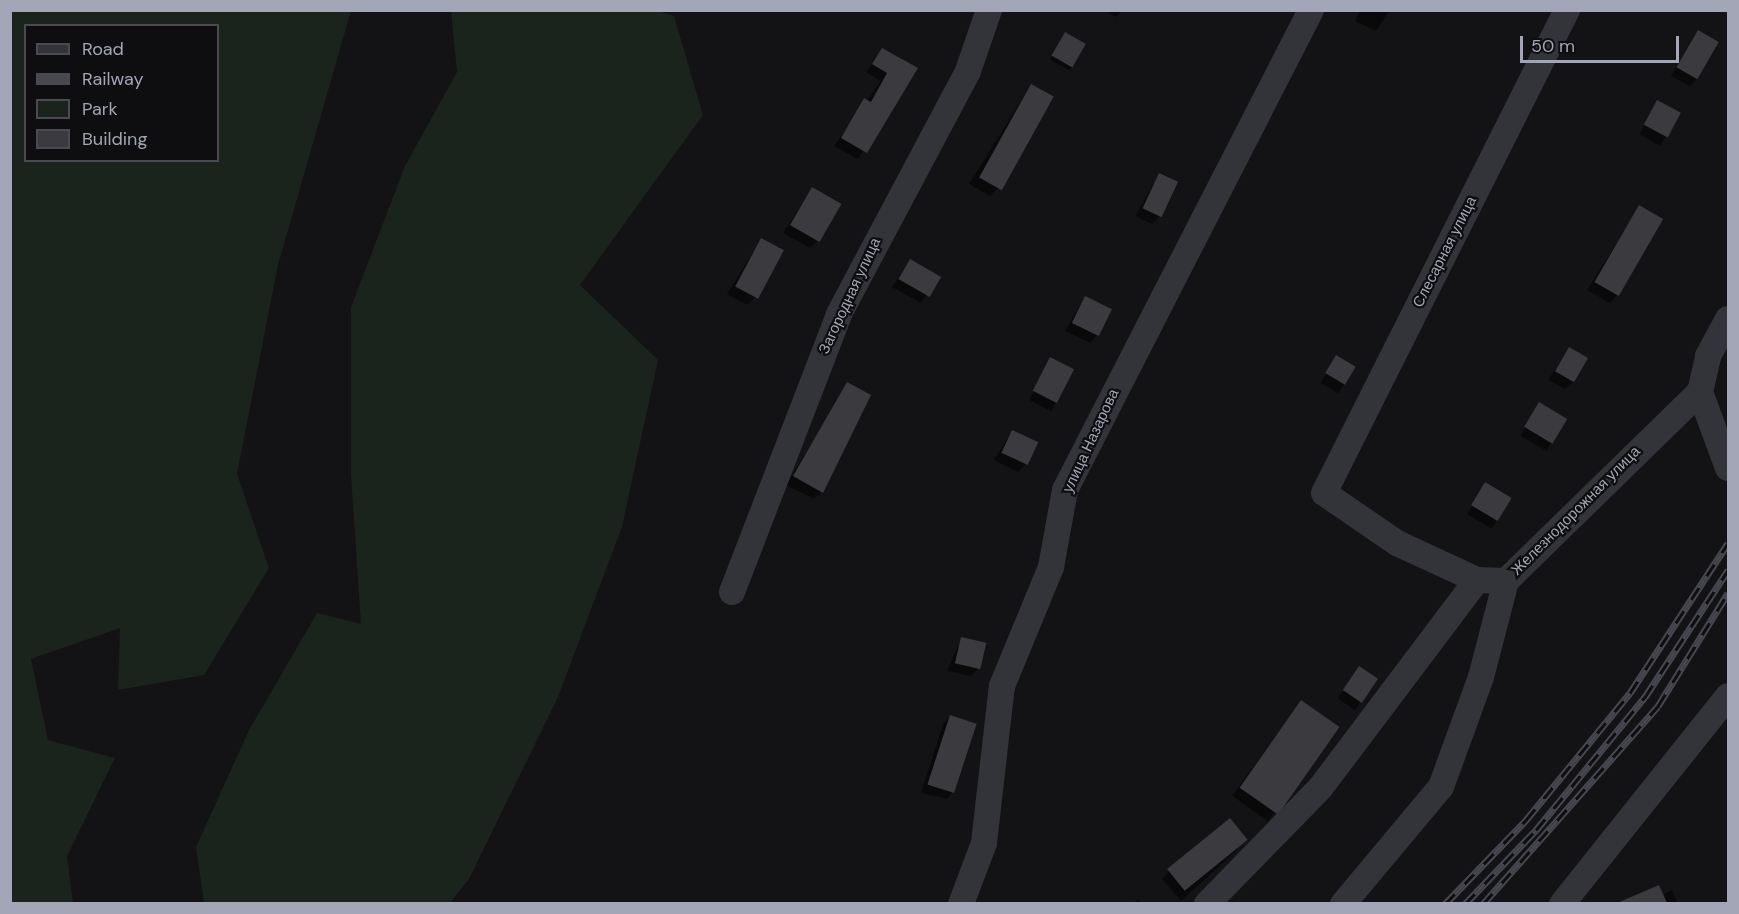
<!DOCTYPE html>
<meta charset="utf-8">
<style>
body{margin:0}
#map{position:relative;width:1739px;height:914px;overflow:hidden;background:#131214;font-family:"DM Sans",sans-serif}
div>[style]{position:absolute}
.green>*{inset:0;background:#1a231c}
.shadow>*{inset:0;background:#0007;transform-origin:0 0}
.building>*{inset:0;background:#3a3a3f;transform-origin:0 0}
.minor>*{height:26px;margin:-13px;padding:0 13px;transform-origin:13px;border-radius:13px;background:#33333a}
.rail>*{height:7px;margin-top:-3.5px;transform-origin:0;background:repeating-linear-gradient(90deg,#0e0d0f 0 14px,#46474f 0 28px);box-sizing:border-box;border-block:2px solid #46474f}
span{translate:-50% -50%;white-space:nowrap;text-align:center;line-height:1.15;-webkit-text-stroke:4.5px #0e0d0f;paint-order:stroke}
.street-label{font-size:15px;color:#a2a6b6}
.frame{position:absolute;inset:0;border:12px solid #a2a6b6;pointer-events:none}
.legend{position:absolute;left:24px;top:24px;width:195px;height:138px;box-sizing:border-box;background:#0e0d0f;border:2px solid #494a52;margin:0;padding:8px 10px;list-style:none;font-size:18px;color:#a2a6b6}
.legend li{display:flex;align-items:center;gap:12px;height:30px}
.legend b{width:30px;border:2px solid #494a52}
.scale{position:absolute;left:1520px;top:36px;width:159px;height:27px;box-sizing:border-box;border:3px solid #a2a6b6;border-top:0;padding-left:8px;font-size:18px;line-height:21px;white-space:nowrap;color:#a2a6b6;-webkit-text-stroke:4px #0e0d0f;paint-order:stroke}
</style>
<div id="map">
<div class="green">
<i style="clip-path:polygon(654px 10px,674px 16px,703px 115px,580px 285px,658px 360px,622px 527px,558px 697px,469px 879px,450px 903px,204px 903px,196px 847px,249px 730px,317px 613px,361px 624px,351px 476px,351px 307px,405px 166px,457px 72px,451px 11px)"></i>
<i style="clip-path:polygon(evenodd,10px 11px,351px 11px,278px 265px,237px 474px,269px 568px,204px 675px,118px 690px,120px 628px,31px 659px,48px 740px,115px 758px,67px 856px,73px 903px,11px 903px,10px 11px,26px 26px,218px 26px,218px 160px,26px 160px,26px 26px)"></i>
</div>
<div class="shadow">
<i style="clip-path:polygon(1104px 10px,1123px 10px,1116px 17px)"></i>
<i style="clip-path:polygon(1360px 10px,1390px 10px,1376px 31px,1355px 21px)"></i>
<i style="clip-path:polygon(1698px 32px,1698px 78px,1690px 86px,1671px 76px)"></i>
<i style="clip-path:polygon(1065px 34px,1072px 67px,1069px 70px,1050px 60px)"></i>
<i style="clip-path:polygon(882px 50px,916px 69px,858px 159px,834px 146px,881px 81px,866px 72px)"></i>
<i style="clip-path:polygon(1031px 85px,998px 188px,990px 196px,969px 184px)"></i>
<i style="left:1658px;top:102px;width:24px;height:37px;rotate:30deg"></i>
<i style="clip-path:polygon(1159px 174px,1159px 217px,1152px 224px,1135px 216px)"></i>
<i style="clip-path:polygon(812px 189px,818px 241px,810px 248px,783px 233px)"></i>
<i style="clip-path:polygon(1640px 207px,1617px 295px,1610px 303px,1587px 290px)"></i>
<i style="clip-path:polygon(761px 240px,755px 297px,747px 305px,727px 294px)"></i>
<i style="clip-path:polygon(910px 261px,939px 277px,921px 303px,892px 287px)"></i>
<i style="clip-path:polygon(1085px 297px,1097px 335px,1090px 343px,1065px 331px)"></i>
<i style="clip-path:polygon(1569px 349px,1573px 382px,1565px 389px,1548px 380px)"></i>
<i style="left:1336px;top:357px;width:21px;height:30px;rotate:31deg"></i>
<i style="left:1050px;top:359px;width:25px;height:46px;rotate:27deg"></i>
<i style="clip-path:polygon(848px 384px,822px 492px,814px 499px,786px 485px)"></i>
<i style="left:1539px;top:404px;width:30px;height:37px;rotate:30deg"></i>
<i style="clip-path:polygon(1012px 431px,1026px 464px,1018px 472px,994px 460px)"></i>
<i style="left:1485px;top:484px;width:29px;height:35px;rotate:31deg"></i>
<i style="clip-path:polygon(961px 639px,978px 669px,971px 676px,947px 671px)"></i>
<i style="left:1359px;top:668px;width:21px;height:37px;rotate:35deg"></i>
<i style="left:1301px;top:701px;width:44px;height:117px;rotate:36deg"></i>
<i style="clip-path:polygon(950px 716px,954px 791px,947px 799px,921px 793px,943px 724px)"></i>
<i style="clip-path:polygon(1239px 848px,1181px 901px,1162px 879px,1169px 871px)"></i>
<i style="clip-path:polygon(1672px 890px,1678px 904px,1634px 902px,1662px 895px)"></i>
<i style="clip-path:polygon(1138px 899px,1142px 904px,1132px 904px)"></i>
</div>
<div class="building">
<i style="left:1698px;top:30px;width:24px;height:43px;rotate:30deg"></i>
<i style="left:1065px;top:32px;width:24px;height:27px;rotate:30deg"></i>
<i style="clip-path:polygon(882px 48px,918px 68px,867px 153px,841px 138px,864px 98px,871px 102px,887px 73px,872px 64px)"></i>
<i style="left:1031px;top:84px;width:26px;height:107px;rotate:29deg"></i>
<i style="left:1657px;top:100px;width:27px;height:28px;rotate:28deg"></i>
<i style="left:1159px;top:173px;width:21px;height:39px;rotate:25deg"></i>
<i style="left:812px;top:187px;width:34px;height:44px;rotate:30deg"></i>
<i style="left:1639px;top:205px;width:28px;height:89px;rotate:30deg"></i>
<i style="left:761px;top:238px;width:26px;height:55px;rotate:28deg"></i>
<i style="left:910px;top:259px;width:36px;height:23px;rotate:30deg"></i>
<i style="left:1085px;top:296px;width:30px;height:30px;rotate:26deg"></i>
<i style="left:1569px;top:347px;width:22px;height:28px;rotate:30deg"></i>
<i style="left:1336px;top:355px;width:23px;height:21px;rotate:31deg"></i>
<i style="left:1050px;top:357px;width:27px;height:38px;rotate:27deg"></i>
<i style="clip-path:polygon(847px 382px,871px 395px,823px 493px,793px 476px)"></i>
<i style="left:1539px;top:402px;width:33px;height:29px;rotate:31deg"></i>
<i style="left:1012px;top:430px;width:29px;height:25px;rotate:25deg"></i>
<i style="left:1485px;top:482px;width:31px;height:27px;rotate:31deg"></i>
<i style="left:961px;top:637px;width:26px;height:27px;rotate:13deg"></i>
<i style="left:1359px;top:666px;width:23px;height:29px;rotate:34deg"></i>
<i style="left:1301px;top:700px;width:47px;height:107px;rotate:35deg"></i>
<i style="left:950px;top:715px;width:28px;height:73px;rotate:18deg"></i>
<i style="left:1230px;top:818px;width:28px;height:81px;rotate:51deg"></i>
<i style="clip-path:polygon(1659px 885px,1667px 903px,1617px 903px)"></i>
</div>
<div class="minor">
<i style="left:1700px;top:392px;width:81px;rotate:69.8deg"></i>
<i style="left:1506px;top:581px;width:29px;rotate:-178deg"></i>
<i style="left:1477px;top:580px;width:88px;rotate:-155.2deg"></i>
<i style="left:1397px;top:543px;width:88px;rotate:-145.6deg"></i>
<i style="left:1324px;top:493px;width:541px;rotate:-63.29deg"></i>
<i style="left:732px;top:592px;width:298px;rotate:-68.9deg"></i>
<i style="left:839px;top:314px;width:275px;rotate:-62deg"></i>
<i style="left:968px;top:71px;width:65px;rotate:-71deg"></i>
<i style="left:961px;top:904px;width:65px;rotate:-69.3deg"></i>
<i style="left:984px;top:843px;width:158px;rotate:-83.5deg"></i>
<i style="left:1002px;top:686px;width:129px;rotate:-67.6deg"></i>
<i style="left:1051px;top:567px;width:78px;rotate:-79.7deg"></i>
<i style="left:1065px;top:490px;width:539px;rotate:-62.86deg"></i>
<i style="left:1207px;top:904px;width:163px;rotate:-45.7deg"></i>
<i style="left:1321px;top:787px;width:259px;rotate:-53deg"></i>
<i style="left:1343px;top:904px;width:153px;rotate:-50.1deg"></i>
<i style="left:1441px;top:787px;width:117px;rotate:-70deg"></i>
<i style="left:1481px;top:677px;width:99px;rotate:-75.4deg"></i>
<i style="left:1506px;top:581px;width:271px;rotate:-44.3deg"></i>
<i style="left:1700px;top:392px;width:37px;rotate:-77deg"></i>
<i style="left:1708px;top:356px;width:42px;rotate:-61.6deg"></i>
<i style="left:1562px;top:904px;width:266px;rotate:-51.4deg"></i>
</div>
<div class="rail">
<i style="left:1445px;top:904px;width:117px;rotate:-46deg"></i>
<i style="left:1526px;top:820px;width:164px;rotate:-50.7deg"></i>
<i style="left:1630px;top:693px;width:179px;rotate:-56.8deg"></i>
<i style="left:1465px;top:904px;width:103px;rotate:-46.2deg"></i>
<i style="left:1536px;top:830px;width:172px;rotate:-50.7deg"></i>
<i style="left:1645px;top:697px;width:152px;rotate:-56.8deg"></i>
<i style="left:1483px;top:904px;width:264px;rotate:-48.5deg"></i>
<i style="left:1658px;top:706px;width:133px;rotate:-58.2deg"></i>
</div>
<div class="street-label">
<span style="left:1445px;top:252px;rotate:-63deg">Слесарная улица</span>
<span style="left:850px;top:296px;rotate:-65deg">Загородная улица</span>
<span style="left:1091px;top:441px;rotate:-65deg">улица Назарова</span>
<span style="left:1576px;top:511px;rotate:-45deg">Железнодорожная улица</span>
</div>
<div class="frame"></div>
<ul class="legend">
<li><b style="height:8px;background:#33333a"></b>Road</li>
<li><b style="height:8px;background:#46474f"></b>Railway</li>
<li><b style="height:16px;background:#1a231c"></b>Park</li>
<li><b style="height:16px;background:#3a3a3f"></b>Building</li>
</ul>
<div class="scale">50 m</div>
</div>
